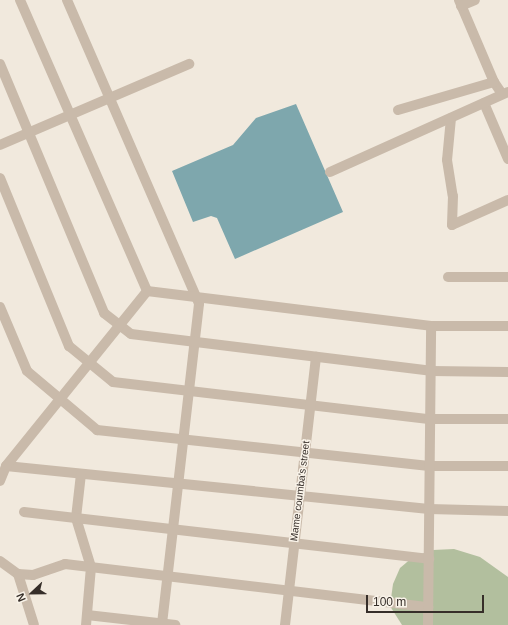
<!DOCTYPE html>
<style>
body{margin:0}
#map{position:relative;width:508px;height:625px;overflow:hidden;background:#f1e9dd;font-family:Arial,sans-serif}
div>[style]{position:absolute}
.green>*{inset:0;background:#b2bf9e}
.water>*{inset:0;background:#7ea7ad}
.minor>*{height:10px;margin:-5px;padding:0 5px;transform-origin:5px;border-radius:5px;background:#c9baaa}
span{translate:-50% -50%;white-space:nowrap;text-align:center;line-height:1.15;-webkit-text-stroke:3px #f9f3e9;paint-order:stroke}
.street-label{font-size:10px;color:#362e29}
.north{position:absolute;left:12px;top:573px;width:40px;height:40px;-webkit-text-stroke:3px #f9f3e9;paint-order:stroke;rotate:248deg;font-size:11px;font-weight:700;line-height:16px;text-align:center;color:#362e29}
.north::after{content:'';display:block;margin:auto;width:14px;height:18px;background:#362e29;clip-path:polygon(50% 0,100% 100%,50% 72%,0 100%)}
.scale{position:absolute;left:366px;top:595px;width:118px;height:18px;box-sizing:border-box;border:2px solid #362e29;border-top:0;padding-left:5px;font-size:12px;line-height:14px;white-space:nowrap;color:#362e29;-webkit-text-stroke:3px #f9f3e9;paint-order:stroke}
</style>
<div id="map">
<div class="green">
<i style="clip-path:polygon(454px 549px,480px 557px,508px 577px,508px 625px,402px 625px,390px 606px,393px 584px,400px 568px,413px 557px,433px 550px)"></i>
</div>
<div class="water">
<i style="clip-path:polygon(296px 104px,343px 212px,235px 259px,217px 218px,211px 216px,193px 222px,172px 171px,233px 145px,256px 118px)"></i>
</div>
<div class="minor">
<i style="left:20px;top:0;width:318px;rotate:66.4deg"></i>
<i style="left:67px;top:0;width:331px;rotate:66.5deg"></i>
<i style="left:199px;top:304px;width:323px;rotate:96.6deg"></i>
<i style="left:459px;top:0;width:89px;rotate:66.9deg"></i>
<i style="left:494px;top:82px;width:14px;rotate:56deg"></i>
<i style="left:461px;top:6px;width:15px;rotate:-23deg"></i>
<i style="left:0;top:64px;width:270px;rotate:67.3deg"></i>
<i style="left:104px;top:313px;width:34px;rotate:38deg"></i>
<i style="left:131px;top:334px;width:302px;rotate:7deg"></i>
<i style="left:431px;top:371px;width:77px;rotate:0.7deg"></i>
<i style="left:484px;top:103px;width:61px;rotate:66.8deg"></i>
<i style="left:398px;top:110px;width:100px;rotate:-16.3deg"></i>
<i style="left:451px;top:118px;width:42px;rotate:95.4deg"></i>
<i style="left:447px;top:160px;width:36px;rotate:81deg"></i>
<i style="left:453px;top:196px;width:29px;rotate:92deg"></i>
<i style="left:452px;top:225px;width:61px;rotate:-24.1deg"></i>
<i style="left:0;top:145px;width:206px;rotate:-23.2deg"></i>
<i style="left:330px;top:172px;width:195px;rotate:-24.2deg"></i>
<i style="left:0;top:178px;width:182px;rotate:67.7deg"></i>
<i style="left:69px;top:346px;width:57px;rotate:39.3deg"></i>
<i style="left:113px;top:382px;width:318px;rotate:6.7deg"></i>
<i style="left:429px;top:419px;width:79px"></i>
<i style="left:448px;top:277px;width:60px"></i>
<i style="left:147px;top:291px;width:286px;rotate:7deg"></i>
<i style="left:431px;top:326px;width:77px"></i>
<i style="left:0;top:307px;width:69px;rotate:67.1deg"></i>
<i style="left:27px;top:371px;width:92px;rotate:40.1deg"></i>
<i style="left:97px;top:430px;width:334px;rotate:6.2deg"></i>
<i style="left:429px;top:466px;width:79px"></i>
<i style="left:6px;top:466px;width:425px;rotate:5.8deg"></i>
<i style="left:429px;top:509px;width:79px;rotate:1.5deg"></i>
<i style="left:81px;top:474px;width:44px;rotate:96.5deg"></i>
<i style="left:76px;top:518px;width:51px;rotate:73deg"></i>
<i style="left:91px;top:567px;width:58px;rotate:94.9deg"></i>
<i style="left:0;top:481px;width:16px;rotate:-68deg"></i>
<i style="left:6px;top:466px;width:225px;rotate:-51.1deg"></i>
<i style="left:24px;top:512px;width:408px;rotate:6.6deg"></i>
<i style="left:0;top:561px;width:22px;rotate:36deg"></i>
<i style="left:18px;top:574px;width:53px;rotate:72.6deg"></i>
<i style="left:18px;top:574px;width:15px;rotate:4deg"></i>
<i style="left:33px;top:575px;width:34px;rotate:-19deg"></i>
<i style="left:65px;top:564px;width:366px;rotate:6.8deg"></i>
<i style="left:87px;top:615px;width:89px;rotate:6.5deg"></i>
<i style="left:285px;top:625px;width:270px;rotate:-83.4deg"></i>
<i style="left:428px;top:625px;width:299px;rotate:-89.4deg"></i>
</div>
<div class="street-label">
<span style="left:300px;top:491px;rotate:-83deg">Mame coumba's street</span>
</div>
<div class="north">N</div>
<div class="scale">100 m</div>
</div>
